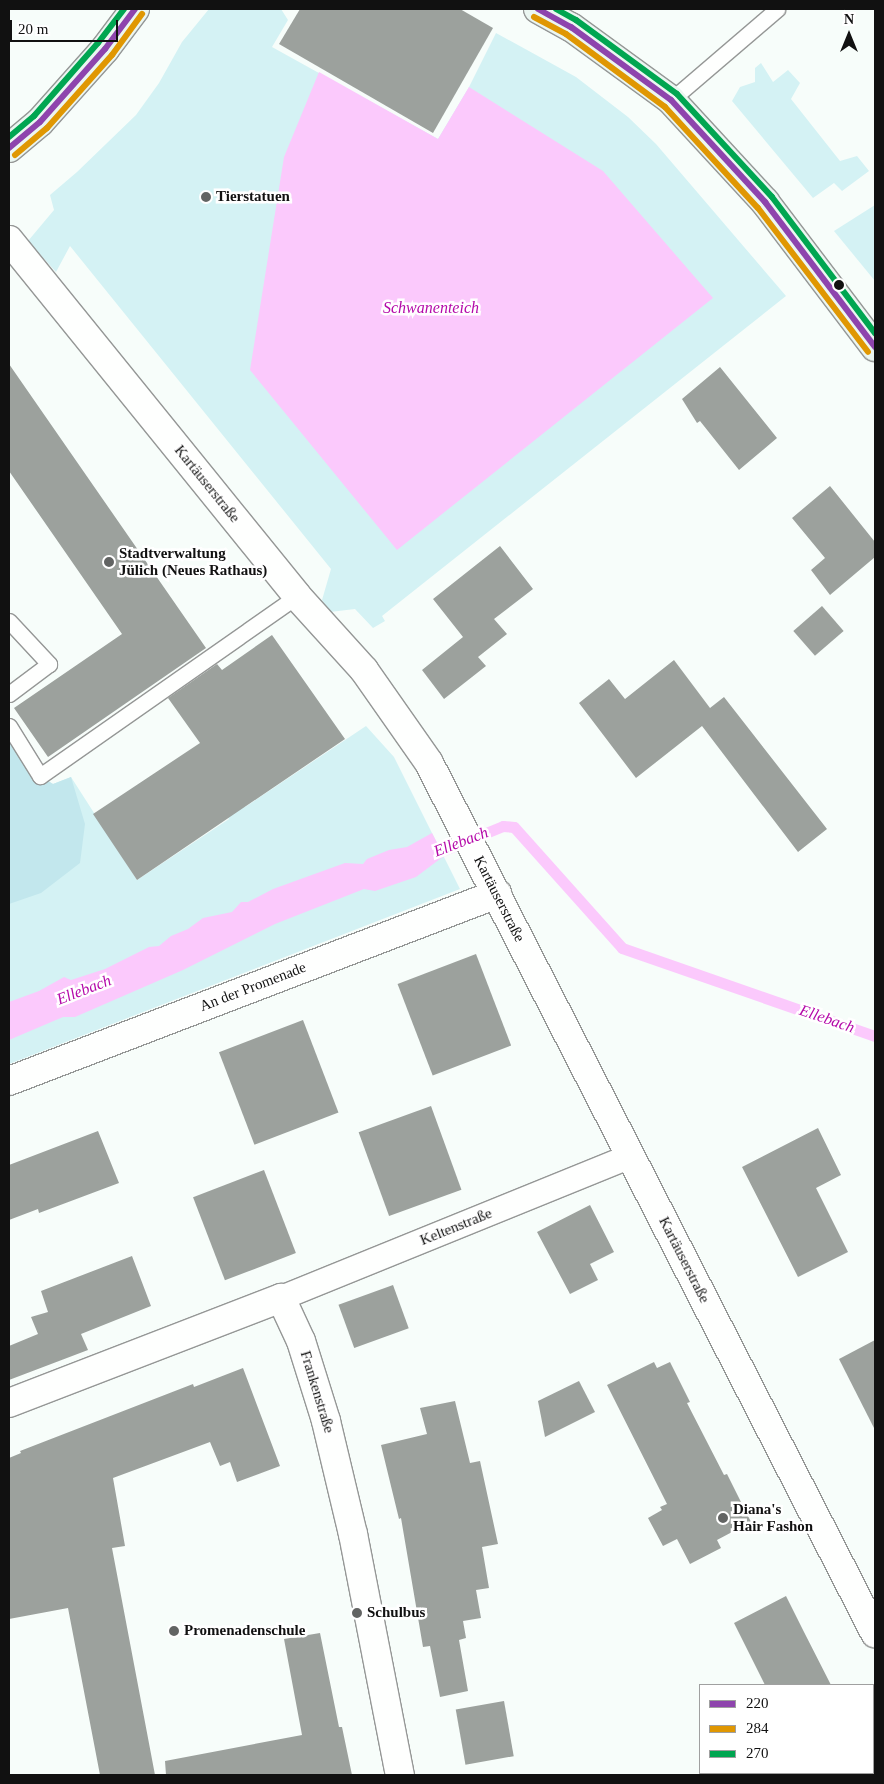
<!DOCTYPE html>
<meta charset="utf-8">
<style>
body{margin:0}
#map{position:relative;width:884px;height:1784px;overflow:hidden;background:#f7fdfa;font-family:Georgia,serif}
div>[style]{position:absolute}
.green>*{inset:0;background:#d4f2f4}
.forest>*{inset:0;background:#c2e7ed}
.water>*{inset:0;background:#fbc9fc}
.stream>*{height:11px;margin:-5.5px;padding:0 5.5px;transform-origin:5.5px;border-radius:5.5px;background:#fbc9fc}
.building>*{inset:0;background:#9ca19d;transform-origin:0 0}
.roads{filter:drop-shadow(1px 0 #959796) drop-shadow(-1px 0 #959796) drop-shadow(0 1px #959796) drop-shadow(0 -1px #959796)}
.service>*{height:15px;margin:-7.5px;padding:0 7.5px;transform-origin:7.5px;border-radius:7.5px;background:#fefffe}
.pedestrian>*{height:24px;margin:-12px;padding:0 12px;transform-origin:12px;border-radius:12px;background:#fefffe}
.minor>*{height:28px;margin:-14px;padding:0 14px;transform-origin:14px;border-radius:14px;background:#fefffe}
.secondary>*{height:28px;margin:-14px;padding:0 14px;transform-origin:14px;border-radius:14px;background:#ebf6f1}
.bus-1>*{height:6px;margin:-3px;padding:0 3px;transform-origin:3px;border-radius:3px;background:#8e44ad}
.bus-2>*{height:6px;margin:-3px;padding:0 3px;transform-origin:3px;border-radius:3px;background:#e09702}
.bus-3>*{height:6px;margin:-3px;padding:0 3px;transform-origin:3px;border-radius:3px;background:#00a651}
.dots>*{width:14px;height:14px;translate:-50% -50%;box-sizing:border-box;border:2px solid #fff;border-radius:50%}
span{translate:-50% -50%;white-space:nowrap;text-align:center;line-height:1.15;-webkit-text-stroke:5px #fff;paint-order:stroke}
.poi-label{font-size:15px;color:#111;font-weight:700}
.left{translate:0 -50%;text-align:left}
.street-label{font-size:15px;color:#111}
.water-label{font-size:16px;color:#b409a9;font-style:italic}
.frame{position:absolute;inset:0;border:10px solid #111;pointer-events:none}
.legend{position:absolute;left:699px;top:1684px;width:175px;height:90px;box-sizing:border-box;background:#fff;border:1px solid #a0a0a0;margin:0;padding:6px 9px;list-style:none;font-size:15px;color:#111}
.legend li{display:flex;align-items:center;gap:10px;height:25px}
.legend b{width:25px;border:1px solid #a0a0a0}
.north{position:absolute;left:824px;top:10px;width:50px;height:50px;-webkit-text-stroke:4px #fff;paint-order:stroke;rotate:0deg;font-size:14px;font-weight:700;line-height:20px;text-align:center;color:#111}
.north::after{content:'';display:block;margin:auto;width:18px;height:22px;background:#111;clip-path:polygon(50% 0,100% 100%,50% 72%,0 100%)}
.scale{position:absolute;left:10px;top:20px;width:108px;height:22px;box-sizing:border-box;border:2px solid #111;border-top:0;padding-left:6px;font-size:15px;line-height:18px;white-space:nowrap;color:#111;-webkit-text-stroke:4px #fff;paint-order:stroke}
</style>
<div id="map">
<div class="green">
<i style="clip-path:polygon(209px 9px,281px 9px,288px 20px,272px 47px,438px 139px,469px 87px,496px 33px,576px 77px,628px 117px,656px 144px,786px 296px,382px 616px,385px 621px,373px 628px,355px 609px,330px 612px,322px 600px,331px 569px,70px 246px,56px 272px,28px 241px,54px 210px,50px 195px,77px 172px,136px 115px,159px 83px,182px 42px)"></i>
<i style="clip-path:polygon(761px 63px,773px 82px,788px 70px,800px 83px,791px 99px,840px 161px,857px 156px,869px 171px,842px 191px,834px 183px,813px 198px,732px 101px,740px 87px,755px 82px,755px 68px)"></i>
<i style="clip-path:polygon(875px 205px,875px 281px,834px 231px)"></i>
<i style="clip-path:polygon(366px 726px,394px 757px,460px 889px,9px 1064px,9px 827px,40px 776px,53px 784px,71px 777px,137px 880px,229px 819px,215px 798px,230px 787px,245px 807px)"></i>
</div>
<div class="forest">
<i style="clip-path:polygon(9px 738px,40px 776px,53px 784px,71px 777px,85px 824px,80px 863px,41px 893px,9px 904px)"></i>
</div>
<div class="water">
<i style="clip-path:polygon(319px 72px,438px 139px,469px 87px,603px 171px,713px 298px,397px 550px,250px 370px,284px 157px)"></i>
<i style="clip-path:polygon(432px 833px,444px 856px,416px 877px,375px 891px,364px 889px,275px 924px,183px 970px,75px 1017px,63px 1017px,9px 1040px,9px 1002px,39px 991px,64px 977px,71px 980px,105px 969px,149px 947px,159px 946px,171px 936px,188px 929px,203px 918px,232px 912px,241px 902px,248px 902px,273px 889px,345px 863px,363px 864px,367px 859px,389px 850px,407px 847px)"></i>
</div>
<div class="stream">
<i style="left:427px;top:857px;width:82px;rotate:-22.2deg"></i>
<i style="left:503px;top:826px;width:11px;rotate:5deg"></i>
<i style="left:514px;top:827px;width:162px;rotate:48.2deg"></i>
<i style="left:622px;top:948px;width:268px;rotate:19.2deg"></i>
</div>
<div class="building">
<i style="clip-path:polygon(300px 9px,460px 9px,493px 28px,433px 133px,279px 44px)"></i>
<i style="clip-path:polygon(9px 364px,206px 648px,48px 757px,14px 708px,122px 634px,9px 471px)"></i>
<i style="clip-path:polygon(720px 367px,777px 438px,739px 470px,700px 421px,697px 423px,682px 399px)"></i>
<i style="clip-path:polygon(830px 486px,875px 542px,875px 557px,830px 595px,811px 570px,825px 558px,792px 518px)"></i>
<i style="clip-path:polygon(500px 546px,533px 589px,494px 619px,507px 634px,478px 657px,486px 666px,444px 699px,422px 670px,463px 637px,433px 599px)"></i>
<i style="left:822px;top:606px;width:33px;height:38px;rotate:49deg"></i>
<i style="clip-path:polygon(272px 635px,345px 739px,137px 880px,93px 814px,200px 743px,168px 698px,217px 664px,222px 670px)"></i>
<i style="clip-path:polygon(674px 660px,710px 708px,724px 697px,827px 829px,798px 852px,702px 726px,636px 778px,579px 703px,609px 679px,625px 699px)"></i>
<i style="left:476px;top:954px;width:98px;height:84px;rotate:69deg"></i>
<i style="left:303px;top:1020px;width:99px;height:90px;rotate:69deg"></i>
<i style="left:431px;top:1106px;width:89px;height:77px;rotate:70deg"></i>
<i style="clip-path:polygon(818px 1128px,841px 1175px,816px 1188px,848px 1252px,798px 1277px,742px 1167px)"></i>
<i style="clip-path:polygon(98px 1131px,119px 1183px,39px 1213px,38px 1209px,9px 1220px,9px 1165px)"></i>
<i style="left:264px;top:1170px;width:89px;height:76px;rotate:69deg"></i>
<i style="clip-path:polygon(590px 1205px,614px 1252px,590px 1264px,598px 1280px,570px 1294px,537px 1232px)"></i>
<i style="clip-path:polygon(132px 1256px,151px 1306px,81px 1334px,88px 1350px,9px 1380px,9px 1346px,38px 1334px,31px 1317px,48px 1312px,41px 1291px)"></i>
<i style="left:393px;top:1285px;width:46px;height:58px;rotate:70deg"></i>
<i style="clip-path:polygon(875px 1340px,875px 1430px,839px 1359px)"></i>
<i style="clip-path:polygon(654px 1362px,657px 1368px,670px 1362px,690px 1402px,687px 1403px,724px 1475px,727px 1474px,751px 1522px,717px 1540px,721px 1548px,690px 1564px,677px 1539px,663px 1546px,648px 1518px,662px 1510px,660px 1507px,667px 1504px,607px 1385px)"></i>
<i style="clip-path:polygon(243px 1368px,280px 1466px,237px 1482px,230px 1462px,220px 1466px,210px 1442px,113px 1478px,125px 1546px,112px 1548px,155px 1775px,100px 1775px,68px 1608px,9px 1619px,9px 1458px,21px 1453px,20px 1451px,162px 1396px,193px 1384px,194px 1387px)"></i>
<i style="clip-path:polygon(579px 1381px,595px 1412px,545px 1437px,538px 1401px)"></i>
<i style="clip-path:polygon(455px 1401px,470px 1463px,480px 1461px,498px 1544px,482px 1547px,489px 1588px,476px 1590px,481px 1618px,463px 1621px,466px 1638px,459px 1640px,468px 1691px,440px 1697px,430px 1646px,423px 1647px,401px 1518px,399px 1519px,381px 1445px,427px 1434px,420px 1408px)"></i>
<i style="clip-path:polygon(786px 1596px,804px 1632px,831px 1685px,765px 1685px,734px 1623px)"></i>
<i style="clip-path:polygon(320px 1633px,339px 1727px,342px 1727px,352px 1775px,166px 1775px,165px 1761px,302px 1735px,284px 1639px)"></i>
<i style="left:504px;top:1701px;width:56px;height:49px;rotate:80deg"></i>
</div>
<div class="roads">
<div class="service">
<i style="left:671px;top:100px;width:140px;rotate:-40.6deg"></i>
<i style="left:9px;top:621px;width:59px;rotate:47.1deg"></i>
<i style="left:49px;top:664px;width:50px;rotate:143.1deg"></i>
<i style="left:9px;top:726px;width:59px;rotate:58.2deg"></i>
<i style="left:40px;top:776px;width:314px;rotate:-35deg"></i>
</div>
<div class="pedestrian">
<i style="left:281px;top:1298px;width:378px;rotate:-22.1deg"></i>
</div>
<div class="minor">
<i style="left:9px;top:240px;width:458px;rotate:51deg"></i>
<i style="left:297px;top:596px;width:100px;rotate:47.8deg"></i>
<i style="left:364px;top:670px;width:113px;rotate:55deg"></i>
<i style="left:429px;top:763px;width:978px;rotate:62.86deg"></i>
<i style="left:9px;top:1081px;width:523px;rotate:-20.97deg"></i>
<i style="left:9px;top:1403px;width:292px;rotate:-21.1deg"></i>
<i style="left:281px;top:1298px;width:47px;rotate:65.1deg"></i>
<i style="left:301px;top:1341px;width:84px;rotate:72.6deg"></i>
<i style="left:326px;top:1421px;width:116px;rotate:76.6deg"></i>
<i style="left:353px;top:1534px;width:246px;rotate:79deg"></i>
</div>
<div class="secondary">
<i style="left:538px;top:9px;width:38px;rotate:29deg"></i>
<i style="left:571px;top:27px;width:124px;rotate:36.1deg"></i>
<i style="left:671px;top:100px;width:139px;rotate:47.3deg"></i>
<i style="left:765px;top:202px;width:182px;rotate:52.8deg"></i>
<i style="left:9px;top:148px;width:40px;rotate:-40deg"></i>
<i style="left:40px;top:122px;width:98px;rotate:-48.3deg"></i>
<i style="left:105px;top:49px;width:50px;rotate:-53.1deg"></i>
</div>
</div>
<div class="bus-1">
<i style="left:538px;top:9px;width:38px;rotate:29deg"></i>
<i style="left:571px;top:27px;width:124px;rotate:36.1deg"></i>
<i style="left:671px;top:100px;width:139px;rotate:47.3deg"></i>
<i style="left:765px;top:202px;width:182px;rotate:52.8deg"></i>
<i style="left:9px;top:148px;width:40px;rotate:-40deg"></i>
<i style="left:40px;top:122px;width:98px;rotate:-48.3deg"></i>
<i style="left:105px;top:49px;width:50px;rotate:-53.1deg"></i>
</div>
<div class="bus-2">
<i style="left:534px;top:17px;width:36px;rotate:28deg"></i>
<i style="left:566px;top:34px;width:123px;rotate:36.4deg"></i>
<i style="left:665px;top:107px;width:137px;rotate:47.4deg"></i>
<i style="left:758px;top:208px;width:181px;rotate:52.6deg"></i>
<i style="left:15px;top:155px;width:42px;rotate:-40.2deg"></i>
<i style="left:47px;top:128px;width:98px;rotate:-48.3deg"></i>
<i style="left:112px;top:55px;width:51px;rotate:-53.8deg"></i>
</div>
<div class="bus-3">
<i style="left:556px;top:9px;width:23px;rotate:29deg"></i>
<i style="left:576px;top:20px;width:125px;rotate:36.2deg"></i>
<i style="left:677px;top:94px;width:140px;rotate:47.3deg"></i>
<i style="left:772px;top:197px;width:171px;rotate:52.9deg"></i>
<i style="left:9px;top:137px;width:33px;rotate:-40deg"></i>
<i style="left:34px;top:116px;width:97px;rotate:-48.8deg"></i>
<i style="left:98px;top:43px;width:43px;rotate:-52.6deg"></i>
</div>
<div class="dots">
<i style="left:206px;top:197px;background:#626463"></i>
<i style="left:839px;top:285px;background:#111"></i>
<i style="left:109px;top:562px;background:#626463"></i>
<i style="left:723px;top:1518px;background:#626463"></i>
<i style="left:357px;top:1613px;background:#626463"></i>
<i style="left:174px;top:1631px;background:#626463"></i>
</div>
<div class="poi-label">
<span class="left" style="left:216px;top:197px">Tierstatuen</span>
<span class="left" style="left:119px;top:562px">Stadtverwaltung<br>Jülich (Neues Rathaus)</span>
<span class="left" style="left:733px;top:1518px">Diana's<br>Hair Fashon</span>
<span class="left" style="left:367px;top:1613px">Schulbus</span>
<span class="left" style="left:184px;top:1631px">Promenadenschule</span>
</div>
<div class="street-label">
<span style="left:207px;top:484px;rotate:51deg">Kartäuserstraße</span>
<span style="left:499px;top:899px;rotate:63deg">Kartäuserstraße</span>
<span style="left:253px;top:987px;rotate:-21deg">An der Promenade</span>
<span style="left:456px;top:1227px;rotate:-22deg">Keltenstraße</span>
<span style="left:684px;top:1260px;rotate:63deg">Kartäuserstraße</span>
<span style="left:317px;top:1392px;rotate:73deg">Frankenstraße</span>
</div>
<div class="water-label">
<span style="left:431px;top:308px">Schwanenteich</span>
<span style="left:461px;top:842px;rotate:-21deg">Ellebach</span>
<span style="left:84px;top:990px;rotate:-21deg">Ellebach</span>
<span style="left:827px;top:1019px;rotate:19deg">Ellebach</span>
</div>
<div class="frame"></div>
<ul class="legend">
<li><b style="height:6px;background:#8e44ad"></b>220</li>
<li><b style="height:6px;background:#e09702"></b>284</li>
<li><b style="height:6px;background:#00a651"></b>270</li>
</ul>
<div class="north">N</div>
<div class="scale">20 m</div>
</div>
